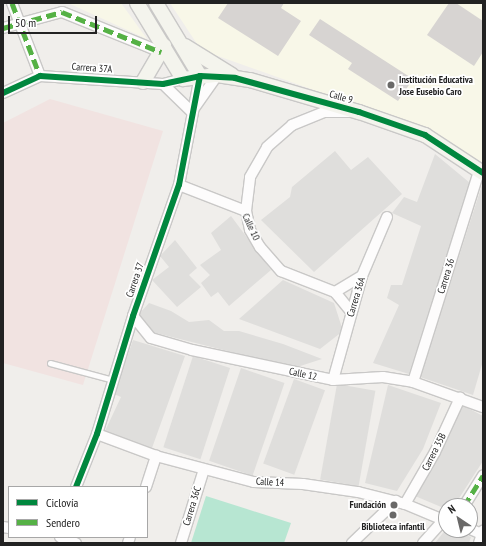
<!DOCTYPE html>
<meta charset="utf-8">
<style>
body{margin:0}
#map{position:relative;width:486px;height:546px;overflow:hidden;background:#f0eeeb;font-family:"PT Sans Narrow",sans-serif}
div>[style]{position:absolute}
.residential>*{inset:0;background:#dfdedc;transform-origin:0 0}
.commercial>*{inset:0;background:#f1e3e1}
.education>*{inset:0;background:#f8f7e8}
.pitch>*{inset:0;background:#b7e6d2}
.building>*{inset:0;background:#d7d4d2}
.roads{filter:drop-shadow(1px 0 #c9c8c7) drop-shadow(-1px 0 #c9c8c7) drop-shadow(0 1px #c9c8c7) drop-shadow(0 -1px #c9c8c7)}
.lane>*{height:5px;margin:-2.5px;padding:0 2.5px;transform-origin:2.5px;border-radius:2.5px;background:#fdfcfc}
.street>*{height:10px;margin:-5px;padding:0 5px;transform-origin:5px;border-radius:5px;background:#fdfcfc}
.secondary>*{height:14px;margin:-7px;padding:0 7px;transform-origin:7px;border-radius:7px;background:#f4f4ed}
.quiet>*{height:5px;margin-top:-2.5px;transform-origin:0;background:repeating-linear-gradient(90deg,#55b145 0 10px,transparent 0 15px)}
.cycleway>*{height:6px;margin:-3px;padding:0 3px;transform-origin:3px;border-radius:3px;background:#00873e}
.dots>*{width:11px;height:11px;translate:-50% -50%;box-sizing:border-box;border:2px solid #fff;border-radius:50%}
span{translate:-50% -50%;white-space:nowrap;text-align:center;line-height:1.15;-webkit-text-stroke:3.5px #fff;paint-order:stroke}
.street-label{font-size:10px;color:#222}
.poi-label{font-size:10px;color:#222;font-weight:700}
.left{translate:0 -50%;text-align:left}
.right{translate:-100% -50%;text-align:right}
.frame{position:absolute;inset:0;border:4px solid #222;pointer-events:none}
.legend{position:absolute;left:8px;top:486px;width:140px;height:52px;box-sizing:border-box;background:#fff;border:1px solid #a7a7a7;margin:0;padding:5px 7px;list-style:none;font-size:12px;color:#222}
.legend li{display:flex;align-items:center;gap:8px;height:20px}
.legend b{width:20px;border:1px solid #a7a7a7}
.north{position:absolute;left:438px;top:498px;width:40px;height:40px;box-sizing:border-box;background:#fff;border:1px solid #a7a7a7;border-radius:50%;rotate:325deg;font-size:11px;font-weight:700;line-height:16px;text-align:center;color:#222}
.north::after{content:'';display:block;margin:auto;width:14px;height:18px;background:#6a6968;clip-path:polygon(50% 0,100% 100%,50% 72%,0 100%)}
.scale{position:absolute;left:8px;top:16px;width:89px;height:18px;box-sizing:border-box;border:2px solid #222;border-top:0;padding-left:5px;font-size:12px;line-height:14px;white-space:nowrap;color:#222;-webkit-text-stroke:3px #fff;paint-order:stroke}
</style>
<div id="map">
<div class="residential">
<i style="clip-path:polygon(335px 151px,351px 170px,368px 157px,402px 194px,314px 272px,261px 220px,290px 197px,292px 187px)"></i>
<i style="clip-path:polygon(435px 154px,470px 183px,409px 374px,373px 363px,399px 305px,387px 298px,391px 285px,402px 285px,421px 226px,392px 213px,404px 197px,417px 202px)"></i>
<i style="clip-path:polygon(482px 185px,483px 361px,473px 395px,420px 377px)"></i>
<i style="clip-path:polygon(231px 216px,271px 270px,229px 306px,218px 292px,211px 297px,201px 283px,210px 275px,200px 265px,221px 250px,211px 233px)"></i>
<i style="clip-path:polygon(175px 240px,197px 268px,189px 275px,201px 287px,177px 307px,152px 280px,169px 267px,160px 256px)"></i>
<i style="clip-path:polygon(283px 280px,334px 303px,343px 331px,320px 349px,239px 319px)"></i>
<i style="clip-path:polygon(149px 303px,171px 311px,189px 322px,209px 320px,224px 331px,239px 331px,283px 344px,322px 359px,294px 368px,152px 332px,138px 315px)"></i>
<i style="clip-path:polygon(133px 340px,185px 356px,152px 448px,105px 431px,121px 397px,114px 394px)"></i>
<i style="left:193px;top:356px;width:39px;height:96px;rotate:18deg"></i>
<i style="left:241px;top:368px;width:46px;height:98px;rotate:19deg"></i>
<i style="left:294px;top:379px;width:33px;height:90px;rotate:20deg"></i>
<i style="left:337px;top:384px;width:39px;height:97px;rotate:10deg"></i>
<i style="clip-path:polygon(388px 385px,441px 403px,423px 449px,397px 491px,365px 483px)"></i>
<i style="clip-path:polygon(462px 405px,483px 416px,483px 461px,454px 506px,446px 506px,446px 509px,415px 496px)"></i>
<i style="clip-path:polygon(446px 529px,455px 530px,471px 537px,469px 543px,435px 543px)"></i>
</div>
<div class="commercial">
<i style="clip-path:polygon(50px 99px,163px 131px,83px 385px,3px 363px,3px 123px)"></i>
</div>
<div class="education">
<i style="clip-path:polygon(68px 3px,121px 3px,147px 39px)"></i>
<i style="clip-path:polygon(170px 3px,483px 3px,483px 165px,398px 120px,201px 50px)"></i>
</div>
<div class="pitch">
<i style="clip-path:polygon(206px 496px,291px 523px,284px 543px,191px 543px)"></i>
</div>
<div class="building">
<i style="clip-path:polygon(228px 3px,284px 3px,281px 8px,301px 21px,278px 56px,218px 18px)"></i>
<i style="clip-path:polygon(449px 3px,456px 3px,483px 21px,483px 52px,474px 66px,427px 35px)"></i>
<i style="clip-path:polygon(320px 19px,413px 79px,398px 101px,348px 69px,352px 63px,309px 35px)"></i>
</div>
<div class="roads">
<div class="lane">
<i style="left:50px;top:363px;width:65px;rotate:15.1deg"></i>
</div>
<div class="street">
<i style="left:12px;top:3px;width:78px;rotate:69deg"></i>
<i style="left:3px;top:28px;width:61px;rotate:-15.2deg"></i>
<i style="left:62px;top:12px;width:107px;rotate:22deg"></i>
<i style="left:163px;top:84px;width:40px;rotate:44deg"></i>
<i style="left:3px;top:93px;width:41px;rotate:-24.7deg"></i>
<i style="left:40px;top:76px;width:123px;rotate:3.7deg"></i>
<i style="left:163px;top:84px;width:21px;rotate:-14deg"></i>
<i style="left:195px;top:107px;width:39px;rotate:-55deg"></i>
<i style="left:179px;top:185px;width:72px;rotate:21.2deg"></i>
<i style="left:246px;top:211px;width:19px;rotate:78deg"></i>
<i style="left:250px;top:230px;width:20px;rotate:60deg"></i>
<i style="left:260px;top:247px;width:32px;rotate:49deg"></i>
<i style="left:281px;top:271px;width:58px;rotate:21.3deg"></i>
<i style="left:335px;top:292px;width:26px;rotate:51deg"></i>
<i style="left:246px;top:211px;width:34px;rotate:-83deg"></i>
<i style="left:250px;top:177px;width:34px;rotate:-60deg"></i>
<i style="left:267px;top:147px;width:33px;rotate:-41deg"></i>
<i style="left:292px;top:125px;width:35px;rotate:-22deg"></i>
<i style="left:324px;top:112px;width:25px"></i>
<i style="left:335px;top:292px;width:31px;rotate:-31deg"></i>
<i style="left:133px;top:316px;width:28px;rotate:51deg"></i>
<i style="left:151px;top:338px;width:43px;rotate:16.3deg"></i>
<i style="left:192px;top:350px;width:144px;rotate:12deg"></i>
<i style="left:333px;top:380px;width:50px;rotate:-3.4deg"></i>
<i style="left:383px;top:377px;width:30px;rotate:9deg"></i>
<i style="left:413px;top:382px;width:74px;rotate:19.7deg"></i>
<i style="left:333px;top:380px;width:108px;rotate:-74.4deg"></i>
<i style="left:362px;top:276px;width:64px;rotate:-67deg"></i>
<i style="left:413px;top:382px;width:221px;rotate:-72.6deg"></i>
<i style="left:97px;top:434px;width:63px;rotate:20.4deg"></i>
<i style="left:156px;top:456px;width:101px;rotate:14.9deg"></i>
<i style="left:254px;top:482px;width:49px;rotate:2.3deg"></i>
<i style="left:303px;top:484px;width:56px;rotate:8.3deg"></i>
<i style="left:358px;top:492px;width:49px;rotate:14.3deg"></i>
<i style="left:405px;top:504px;width:44px;rotate:22.5deg"></i>
<i style="left:76px;top:487px;width:57px;rotate:-68.4deg"></i>
<i style="left:97px;top:434px;width:123px;rotate:-73deg"></i>
<i style="left:133px;top:316px;width:139px;rotate:-70.7deg"></i>
<i style="left:179px;top:185px;width:111px;rotate:-79.1deg"></i>
<i style="left:146px;top:487px;width:33px;rotate:-72deg"></i>
<i style="left:405px;top:504px;width:60px;rotate:-60deg"></i>
<i style="left:435px;top:452px;width:60px;rotate:-65.2deg"></i>
<i style="left:464px;top:506px;width:36px;rotate:-58deg"></i>
<i style="left:3px;top:527px;width:6px;rotate:9deg"></i>
<i style="left:470px;top:529px;width:13px;rotate:23deg"></i>
<i style="left:60px;top:537px;width:17px;rotate:21deg"></i>
<i style="left:128px;top:543px;width:6px;rotate:-72deg"></i>
<i style="left:181px;top:543px;width:77px;rotate:-72.7deg"></i>
<i style="left:352px;top:543px;width:61px;rotate:-43.7deg"></i>
<i style="left:423px;top:543px;width:31px;rotate:-48deg"></i>
<i style="left:479px;top:543px;width:13px;rotate:-72deg"></i>
</div>
<div class="secondary">
<i style="left:137px;top:3px;width:89px;rotate:58.8deg"></i>
<i style="left:183px;top:79px;width:34px;rotate:-7deg"></i>
<i style="left:217px;top:75px;width:33px;rotate:9deg"></i>
<i style="left:250px;top:80px;width:114px;rotate:16.4deg"></i>
<i style="left:359px;top:112px;width:70px;rotate:19.2deg"></i>
<i style="left:425px;top:135px;width:69px;rotate:33.2deg"></i>
<i style="left:156px;top:3px;width:85px;rotate:58.9deg"></i>
<i style="left:185px;top:46px;width:55px;rotate:31.7deg"></i>
<i style="left:143px;top:82px;width:42px;rotate:-59.7deg"></i>
</div>
</div>
<div class="quiet">
<i style="left:12px;top:3px;width:78px;rotate:69deg"></i>
<i style="left:3px;top:28px;width:61px;rotate:-15.2deg"></i>
<i style="left:62px;top:12px;width:107px;rotate:22deg"></i>
<i style="left:464px;top:506px;width:36px;rotate:-58deg"></i>
</div>
<div class="cycleway">
<i style="left:3px;top:93px;width:41px;rotate:-24.7deg"></i>
<i style="left:40px;top:76px;width:123px;rotate:3.7deg"></i>
<i style="left:163px;top:84px;width:38px;rotate:-12deg"></i>
<i style="left:200px;top:76px;width:35px;rotate:3deg"></i>
<i style="left:235px;top:78px;width:129px;rotate:15.3deg"></i>
<i style="left:359px;top:112px;width:70px;rotate:19.2deg"></i>
<i style="left:425px;top:135px;width:69px;rotate:33.2deg"></i>
<i style="left:76px;top:487px;width:57px;rotate:-68.4deg"></i>
<i style="left:97px;top:434px;width:123px;rotate:-73deg"></i>
<i style="left:133px;top:316px;width:139px;rotate:-70.7deg"></i>
<i style="left:179px;top:185px;width:111px;rotate:-79.1deg"></i>
</div>
<div class="dots">
<i style="left:391px;top:85px;background:#6a6968"></i>
<i style="left:394px;top:505px;background:#6a6968"></i>
<i style="left:393px;top:515px;background:#6a6968"></i>
</div>
<div class="street-label">
<span style="left:92px;top:68px;rotate:4deg">Carrera 37A</span>
<span style="left:341px;top:97px;rotate:16deg">Calle 9</span>
<span style="left:251px;top:227px;rotate:65deg">Calle 10</span>
<span style="left:446px;top:276px;rotate:-73deg">Carrera 36</span>
<span style="left:135px;top:280px;rotate:-71deg">Carrera 37</span>
<span style="left:356px;top:297px;rotate:-73deg">Carrera 36A</span>
<span style="left:303px;top:374px;rotate:12deg">Calle 12</span>
<span style="left:434px;top:452px;rotate:-63deg">Carrera 35B</span>
<span style="left:270px;top:482px;rotate:3deg">Calle 14</span>
<span style="left:192px;top:506px;rotate:-73deg">Carrera 36C</span>
</div>
<div class="poi-label">
<span class="left" style="left:399px;top:85px">Institución Educativa<br>Jose Eusebio Caro</span>
<span class="right" style="left:386px;top:505px">Fundación</span>
<span style="left:393px;top:527px">Biblioteca infantil</span>
</div>
<div class="frame"></div>
<ul class="legend">
<li><b style="height:5px;background:#00873e"></b>Ciclovía</li>
<li><b style="height:5px;background:#55b145"></b>Sendero</li>
</ul>
<div class="north">N</div>
<div class="scale">50 m</div>
</div>
